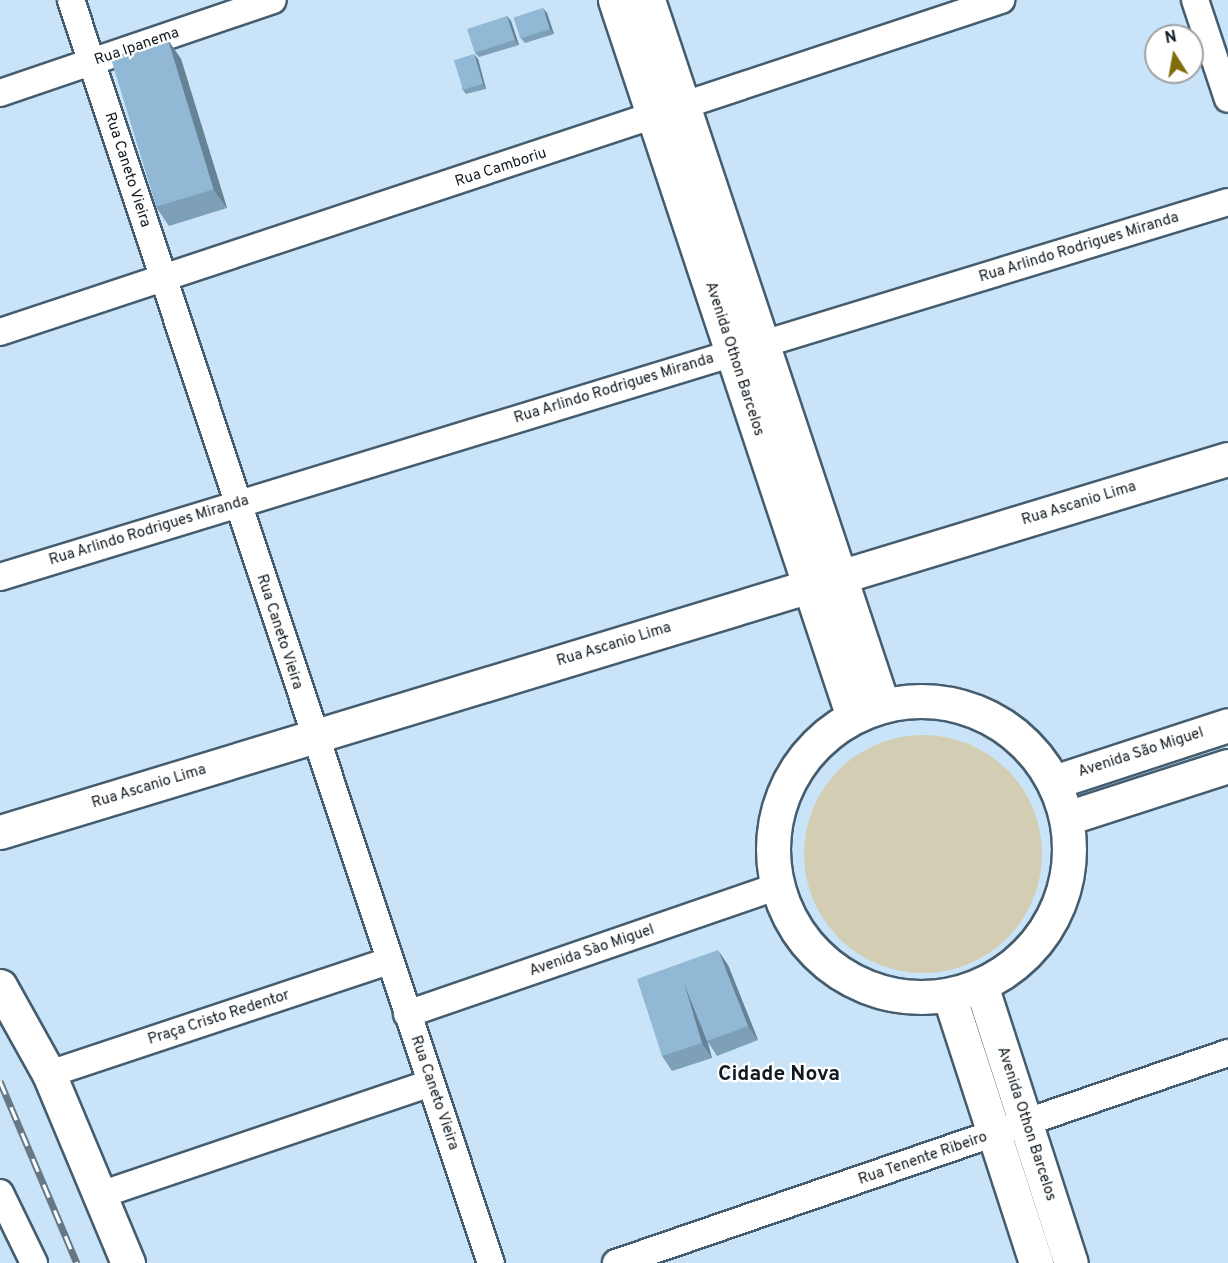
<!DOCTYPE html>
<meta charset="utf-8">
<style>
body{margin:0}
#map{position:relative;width:1228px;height:1263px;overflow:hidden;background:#c9e4f8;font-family:Overpass,sans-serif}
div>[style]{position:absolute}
.green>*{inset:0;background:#d3ceb3}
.round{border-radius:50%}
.roads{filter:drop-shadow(2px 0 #455d6e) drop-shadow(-2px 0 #455d6e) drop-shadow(0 2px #455d6e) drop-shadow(0 -2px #455d6e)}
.street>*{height:26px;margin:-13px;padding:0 13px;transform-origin:13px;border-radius:13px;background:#fff}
.secondary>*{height:33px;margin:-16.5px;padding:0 16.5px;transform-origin:16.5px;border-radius:16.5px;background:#fff}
.secondary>.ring{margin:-16.5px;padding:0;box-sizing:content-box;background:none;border:33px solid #fff;border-radius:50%}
.rail>*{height:7px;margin-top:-3.5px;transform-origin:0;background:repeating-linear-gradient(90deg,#fff 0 14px,#667885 0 28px);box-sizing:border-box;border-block:2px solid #667885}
.wall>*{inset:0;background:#7d9fb7}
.shaded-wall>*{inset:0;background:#668295}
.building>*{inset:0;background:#91b9d5;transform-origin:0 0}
span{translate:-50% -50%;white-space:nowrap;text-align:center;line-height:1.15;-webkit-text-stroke:4.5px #fff;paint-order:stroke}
.street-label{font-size:15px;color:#101a21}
.district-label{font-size:21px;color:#101a21;font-weight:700}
.north{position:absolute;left:1144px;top:24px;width:60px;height:60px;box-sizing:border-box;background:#fff;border:2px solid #9fa3a6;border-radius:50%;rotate:349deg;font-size:16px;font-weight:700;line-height:24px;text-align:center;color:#101a21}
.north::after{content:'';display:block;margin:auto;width:21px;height:27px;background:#7f6e0a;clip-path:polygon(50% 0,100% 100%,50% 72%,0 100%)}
</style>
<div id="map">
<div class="green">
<i class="round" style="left:804px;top:735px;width:238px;height:238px"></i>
</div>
<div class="roads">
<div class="street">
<i style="left:71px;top:0;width:1331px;rotate:71.61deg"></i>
<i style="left:1195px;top:0;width:104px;rotate:71.6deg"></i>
<i style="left:0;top:93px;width:288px;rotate:-18.8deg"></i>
<i style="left:0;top:332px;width:1055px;rotate:-18.35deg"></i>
<i style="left:0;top:577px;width:1284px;rotate:-16.98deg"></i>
<i style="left:407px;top:1014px;width:390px;rotate:-19deg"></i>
<i style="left:49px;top:1074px;width:358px;rotate:-18.4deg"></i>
<i style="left:0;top:1193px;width:78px;rotate:64.1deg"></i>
<i style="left:97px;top:1196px;width:352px;rotate:-18.7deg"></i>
<i style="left:616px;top:1263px;width:647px;rotate:-18.94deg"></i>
</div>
<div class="secondary">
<i style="left:615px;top:0;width:755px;rotate:71.64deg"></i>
<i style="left:648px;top:0;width:744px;rotate:71.59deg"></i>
<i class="ring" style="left:773px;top:701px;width:263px;height:263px"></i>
<i style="left:1054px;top:782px;width:183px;rotate:-18.1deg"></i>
<i style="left:1067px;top:818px;width:169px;rotate:-17.9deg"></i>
<i style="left:0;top:832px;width:1283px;rotate:-16.9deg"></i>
<i style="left:981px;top:985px;width:292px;rotate:72.1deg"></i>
<i style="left:0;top:986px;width:101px;rotate:60.9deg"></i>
<i style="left:49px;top:1074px;width:205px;rotate:67.3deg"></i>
<i style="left:949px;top:995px;width:282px;rotate:72deg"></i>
</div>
</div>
<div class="rail">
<i style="left:0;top:1081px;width:198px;rotate:67.1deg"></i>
</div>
<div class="wall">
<i style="clip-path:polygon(547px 13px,554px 34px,525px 43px,521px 38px)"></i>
<i style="clip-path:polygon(507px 16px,511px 21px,519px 45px,479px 57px,475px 53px)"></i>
<i style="clip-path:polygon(168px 40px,181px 59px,227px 208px,169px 226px,156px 207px)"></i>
<i style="clip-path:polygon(478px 59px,486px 89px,466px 94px,462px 89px)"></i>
<i style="clip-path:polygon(728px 965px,758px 1040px,717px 1056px,708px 1042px,712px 1058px,672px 1071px,662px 1056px)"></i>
</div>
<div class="shaded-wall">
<i style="clip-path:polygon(543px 8px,547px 13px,554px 34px,550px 29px)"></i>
<i style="clip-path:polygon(507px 16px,511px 21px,519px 45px,515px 40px)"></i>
<i style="clip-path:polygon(168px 40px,181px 59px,227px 208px,213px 189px)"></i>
<i style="clip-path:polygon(474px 54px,478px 59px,486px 89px,483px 84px)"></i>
<i style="clip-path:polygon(718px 950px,728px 965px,758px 1040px,748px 1026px)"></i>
<i style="clip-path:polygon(683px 981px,693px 996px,712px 1058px,702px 1043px)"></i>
</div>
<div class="building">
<i style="left:543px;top:8px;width:22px;height:31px;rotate:72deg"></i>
<i style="left:507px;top:16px;width:25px;height:42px;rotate:72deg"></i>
<i style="left:168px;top:40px;width:156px;height:60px;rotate:73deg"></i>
<i style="left:474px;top:54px;width:31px;height:21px;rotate:73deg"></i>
<i style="clip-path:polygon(718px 950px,748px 1026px,707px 1041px,683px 981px,702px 1043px,662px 1056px,637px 979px)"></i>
</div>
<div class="street-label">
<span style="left:137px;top:47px;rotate:-19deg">Rua Ipanema</span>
<span style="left:501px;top:168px;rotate:-18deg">Rua Camboriu</span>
<span style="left:127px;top:170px;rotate:72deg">Rua Caneto Vieira</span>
<span style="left:1079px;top:248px;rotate:-17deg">Rua Arlindo Rodrigues Miranda</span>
<span style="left:734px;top:359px;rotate:72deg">Avenida Othon Barcelos</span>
<span style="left:614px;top:389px;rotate:-17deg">Rua Arlindo Rodrigues Miranda</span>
<span style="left:1079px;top:504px;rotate:-17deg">Rua Ascanio Lima</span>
<span style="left:149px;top:531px;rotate:-17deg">Rua Arlindo Rodrigues Miranda</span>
<span style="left:279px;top:632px;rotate:72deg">Rua Caneto Vieira</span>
<span style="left:614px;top:645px;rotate:-17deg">Rua Ascanio Lima</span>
<span style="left:1141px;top:753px;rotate:-18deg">Avenida São Miguel</span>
<span style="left:149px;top:787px;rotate:-17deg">Rua Ascanio Lima</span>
<span style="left:592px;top:951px;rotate:-19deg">Avenida Sào Miguel</span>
<span style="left:219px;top:1018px;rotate:-18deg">Praça Cristo Redentor</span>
<span style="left:434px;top:1093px;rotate:71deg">Rua Caneto Vieira</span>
<span style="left:1026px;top:1124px;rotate:72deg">Avenida Othon Barcelos</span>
<span style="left:923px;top:1159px;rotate:-19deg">Rua Tenente Ribeiro</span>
</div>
<div class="district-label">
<span style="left:779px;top:1075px">Cidade Nova</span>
</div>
<div class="north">N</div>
</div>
